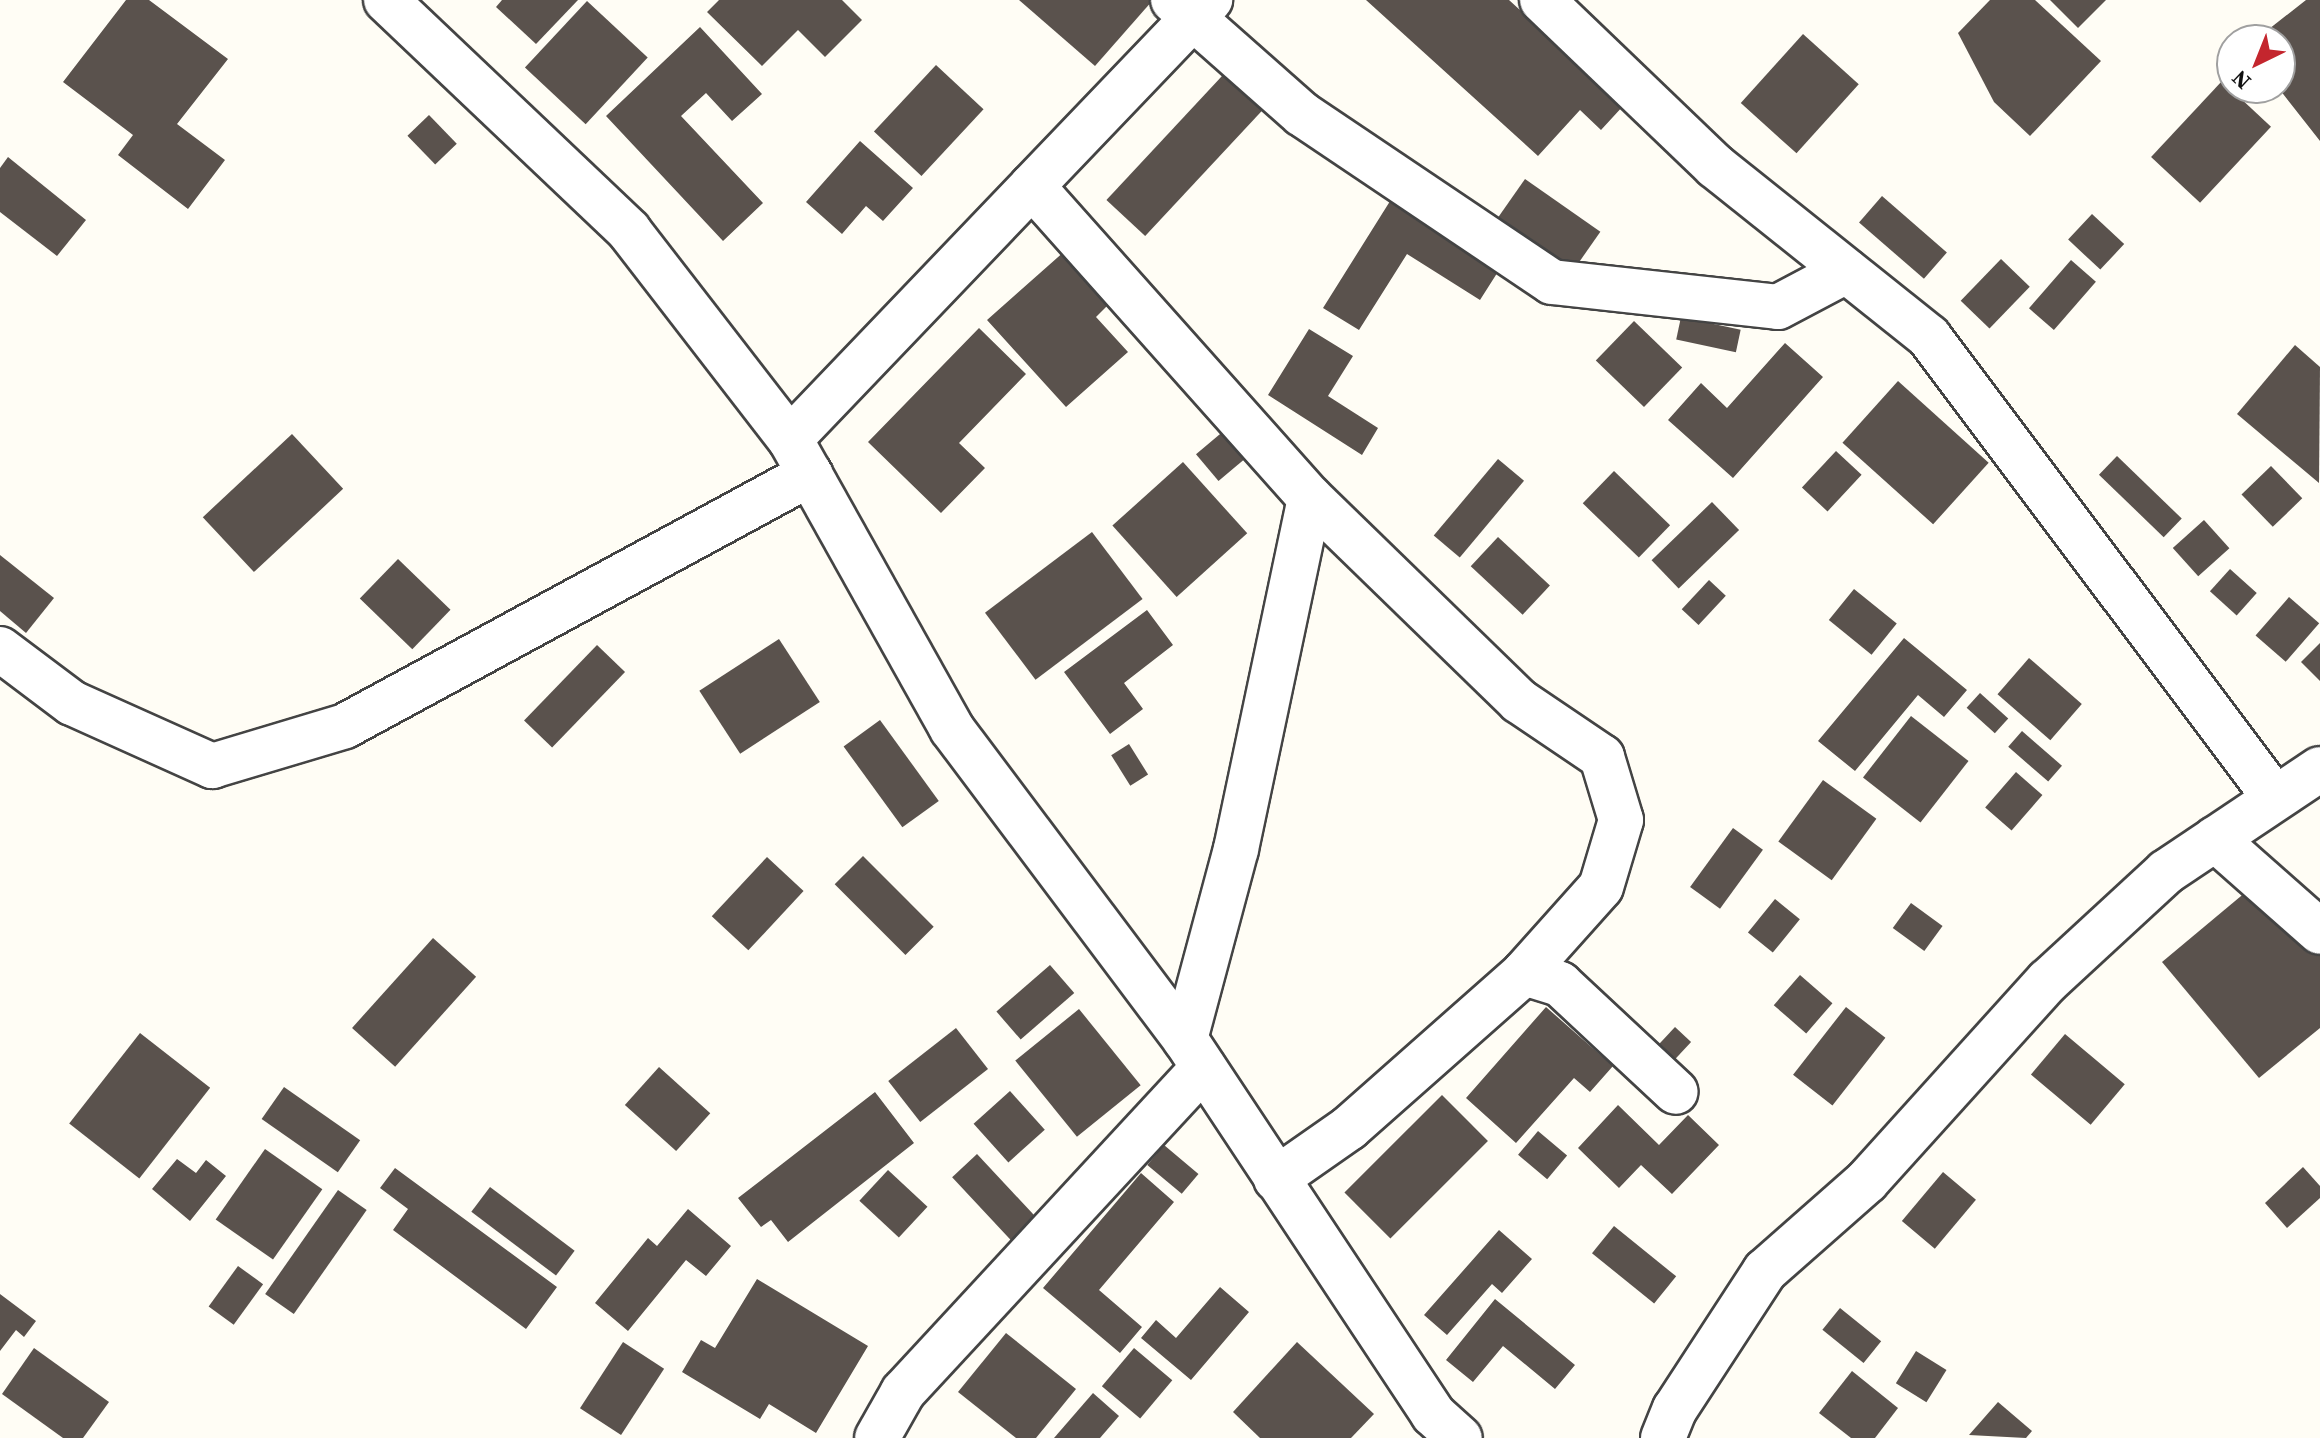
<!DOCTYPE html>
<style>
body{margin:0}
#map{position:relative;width:2320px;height:1438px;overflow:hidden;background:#fffdf5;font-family:"Source Serif 4",serif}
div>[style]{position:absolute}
.building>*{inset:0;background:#5a524d;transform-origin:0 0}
.roads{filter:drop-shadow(2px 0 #444) drop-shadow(-2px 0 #444) drop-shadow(0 2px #444) drop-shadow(0 -2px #444)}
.minor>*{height:44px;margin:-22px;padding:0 22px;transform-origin:22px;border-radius:22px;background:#fff}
span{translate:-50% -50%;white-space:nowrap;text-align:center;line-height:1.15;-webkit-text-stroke:8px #fff;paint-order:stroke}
.north{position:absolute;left:2216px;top:24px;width:80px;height:80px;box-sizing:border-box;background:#fff;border:2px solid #a0a0a0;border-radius:50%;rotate:223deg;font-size:22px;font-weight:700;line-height:32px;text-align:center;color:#111}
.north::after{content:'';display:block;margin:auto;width:28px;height:36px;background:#c4262e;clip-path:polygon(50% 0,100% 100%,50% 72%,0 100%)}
</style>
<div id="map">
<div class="building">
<i style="clip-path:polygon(126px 0,149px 0,228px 59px,177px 124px,225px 160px,188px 209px,118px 155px,133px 135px,63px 82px)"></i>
<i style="clip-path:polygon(502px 0,578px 0,536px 44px,496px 7px)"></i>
<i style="clip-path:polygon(719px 0,842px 0,862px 20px,825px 57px,798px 30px,762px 66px,707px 12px)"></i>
<i style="clip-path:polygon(1019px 0,1153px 0,1095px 66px)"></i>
<i style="clip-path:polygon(1366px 0,1509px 0,1624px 105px,1601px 130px,1580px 110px,1538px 156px)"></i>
<i style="clip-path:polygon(1990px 0,2035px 0,2101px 61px,2030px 136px,1994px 102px,1958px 33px)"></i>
<i style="clip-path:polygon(2050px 0,2106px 0,2078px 28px)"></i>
<i style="clip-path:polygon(2306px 0,2320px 0,2320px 141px,2280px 90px,2280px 40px,2255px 40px)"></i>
<i style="left:587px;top:1px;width:83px;height:91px;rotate:43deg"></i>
<i style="clip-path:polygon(700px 27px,762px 94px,732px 121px,706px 93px,681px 116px,763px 203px,723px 241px,606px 116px)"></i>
<i style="left:1803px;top:34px;width:75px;height:93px;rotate:42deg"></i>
<i style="left:1236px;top:61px;width:53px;height:190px;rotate:43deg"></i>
<i style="left:936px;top:65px;width:65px;height:91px;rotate:43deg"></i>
<i style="left:2222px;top:81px;width:67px;height:104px;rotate:43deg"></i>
<i style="left:429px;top:115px;width:40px;height:30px;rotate:46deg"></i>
<i style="clip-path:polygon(860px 141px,913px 188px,883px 221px,866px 206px,842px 234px,806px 202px)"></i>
<i style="clip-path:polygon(8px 157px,86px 220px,57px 256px,0 212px,0 168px)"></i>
<i style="left:1525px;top:179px;width:92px;height:47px;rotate:35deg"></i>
<i style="left:1882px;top:196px;width:86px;height:35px;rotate:41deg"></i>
<i style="clip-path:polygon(1392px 198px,1501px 267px,1480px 300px,1407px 254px,1359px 330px,1323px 308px)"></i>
<i style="left:2092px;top:214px;width:44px;height:35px;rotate:43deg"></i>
<i style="clip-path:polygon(1066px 250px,1112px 301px,1096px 317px,1128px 352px,1066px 407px,987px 320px)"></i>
<i style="left:2001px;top:259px;width:40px;height:58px;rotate:44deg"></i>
<i style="left:2071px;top:260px;width:33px;height:64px;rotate:41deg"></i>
<i style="left:1681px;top:317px;width:61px;height:23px;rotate:12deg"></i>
<i style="left:1634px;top:321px;width:67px;height:55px;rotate:44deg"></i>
<i style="clip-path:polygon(979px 328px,1026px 374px,959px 443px,985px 468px,941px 513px,868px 442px)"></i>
<i style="clip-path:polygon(1309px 329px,1353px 356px,1328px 396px,1378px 428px,1362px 455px,1268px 395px)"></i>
<i style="clip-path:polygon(1785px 343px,1823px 377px,1733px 478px,1668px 420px,1701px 383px,1727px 408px)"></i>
<i style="clip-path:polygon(2295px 345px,2320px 367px,2319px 483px,2237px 414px)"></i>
<i style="left:1898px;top:381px;width:122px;height:83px;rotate:42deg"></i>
<i style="left:1232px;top:424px;width:35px;height:47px;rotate:50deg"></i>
<i style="left:292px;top:434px;width:75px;height:122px;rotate:47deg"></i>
<i style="left:1836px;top:451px;width:35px;height:50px;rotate:43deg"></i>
<i style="left:2117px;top:456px;width:90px;height:26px;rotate:44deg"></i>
<i style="left:1498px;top:459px;width:34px;height:100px;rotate:40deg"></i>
<i style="left:1183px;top:462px;width:96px;height:95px;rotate:48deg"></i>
<i style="left:2271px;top:466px;width:45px;height:41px;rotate:46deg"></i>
<i style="left:1614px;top:471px;width:78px;height:45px;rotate:44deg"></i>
<i style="left:1712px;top:502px;width:39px;height:84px;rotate:46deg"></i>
<i style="left:2204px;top:520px;width:38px;height:42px;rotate:48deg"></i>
<i style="left:1092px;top:532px;width:84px;height:134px;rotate:53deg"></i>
<i style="left:1498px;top:537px;width:71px;height:40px;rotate:43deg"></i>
<i style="clip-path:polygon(0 555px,54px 598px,26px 633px,0 611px)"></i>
<i style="left:398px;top:559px;width:73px;height:55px;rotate:44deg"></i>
<i style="left:2230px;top:569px;width:36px;height:30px;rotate:42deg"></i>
<i style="left:1709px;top:580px;width:23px;height:40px;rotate:43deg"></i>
<i style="left:1854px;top:589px;width:55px;height:40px;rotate:39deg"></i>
<i style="left:2289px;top:597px;width:40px;height:51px;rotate:41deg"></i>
<i style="clip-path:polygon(1147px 610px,1173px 645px,1124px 683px,1143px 709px,1110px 734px,1064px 672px)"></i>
<i style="clip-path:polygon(1904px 638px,1967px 690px,1944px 717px,1918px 695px,1855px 771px,1818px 741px)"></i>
<i style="left:779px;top:639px;width:75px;height:95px;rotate:57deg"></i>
<i style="clip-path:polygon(2320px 643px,2320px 681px,2301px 662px)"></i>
<i style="left:597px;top:645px;width:39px;height:105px;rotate:44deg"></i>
<i style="left:2029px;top:658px;width:70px;height:48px;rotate:41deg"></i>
<i style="left:1980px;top:693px;width:38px;height:20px;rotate:42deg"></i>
<i style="left:1911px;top:716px;width:73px;height:78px;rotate:38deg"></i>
<i style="left:880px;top:720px;width:100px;height:45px;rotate:54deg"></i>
<i style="left:2022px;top:731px;width:53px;height:21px;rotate:41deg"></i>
<i style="left:1129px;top:744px;width:36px;height:21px;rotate:58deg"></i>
<i style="left:2016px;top:772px;width:35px;height:47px;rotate:41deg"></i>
<i style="left:1823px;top:780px;width:66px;height:76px;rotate:36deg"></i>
<i style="left:1733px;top:828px;width:37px;height:73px;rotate:36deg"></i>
<i style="left:863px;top:856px;width:100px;height:40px;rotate:45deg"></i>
<i style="left:767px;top:857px;width:50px;height:81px;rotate:43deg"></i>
<i style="clip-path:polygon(2265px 876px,2320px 942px,2320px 1028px,2259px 1078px,2162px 962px)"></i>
<i style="left:1775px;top:899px;width:32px;height:43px;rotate:39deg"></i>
<i style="left:1911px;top:903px;width:39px;height:31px;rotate:36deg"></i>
<i style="left:433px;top:938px;width:58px;height:121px;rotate:42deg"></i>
<i style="left:1050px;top:965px;width:37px;height:71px;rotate:49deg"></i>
<i style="left:1800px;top:975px;width:43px;height:40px;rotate:41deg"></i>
<i style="clip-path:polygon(1546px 1007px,1613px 1066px,1590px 1092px,1574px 1078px,1516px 1143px,1466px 1098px)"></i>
<i style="left:1846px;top:1007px;width:50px;height:86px;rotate:38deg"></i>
<i style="left:1079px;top:1009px;width:98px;height:82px;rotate:51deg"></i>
<i style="left:1675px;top:1027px;width:22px;height:28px;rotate:43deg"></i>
<i style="left:956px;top:1028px;width:52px;height:86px;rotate:52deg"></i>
<i style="left:140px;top:1033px;width:89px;height:115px;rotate:38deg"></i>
<i style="left:2065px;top:1034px;width:78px;height:53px;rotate:40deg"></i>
<i style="left:659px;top:1067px;width:69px;height:51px;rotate:42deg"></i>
<i style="left:284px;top:1087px;width:93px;height:39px;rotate:35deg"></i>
<i style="left:1010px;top:1091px;width:52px;height:49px;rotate:48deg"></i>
<i style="clip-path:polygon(875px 1092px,914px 1143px,788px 1242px,771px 1220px,761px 1227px,738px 1198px)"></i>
<i style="left:1442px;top:1095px;width:65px;height:138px;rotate:45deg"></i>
<i style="clip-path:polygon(1618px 1105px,1659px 1145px,1688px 1115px,1719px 1145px,1672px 1194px,1641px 1165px,1619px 1188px,1578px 1148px)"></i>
<i style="left:1538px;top:1131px;width:38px;height:31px;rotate:40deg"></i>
<i style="left:1164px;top:1145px;width:45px;height:26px;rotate:40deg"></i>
<i style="left:265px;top:1149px;width:70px;height:86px;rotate:35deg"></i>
<i style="left:977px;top:1154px;width:89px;height:34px;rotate:47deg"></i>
<i style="clip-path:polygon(177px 1159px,196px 1173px,206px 1160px,226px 1176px,190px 1221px,152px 1189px)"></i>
<i style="clip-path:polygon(2303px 1167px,2320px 1186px,2320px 1198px,2287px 1228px,2265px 1203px)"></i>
<i style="clip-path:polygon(395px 1168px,557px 1287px,526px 1329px,393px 1230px,408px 1209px,380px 1188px)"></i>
<i style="left:888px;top:1170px;width:54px;height:42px;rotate:43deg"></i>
<i style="left:1943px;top:1172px;width:43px;height:64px;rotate:40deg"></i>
<i style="clip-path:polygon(1141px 1173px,1174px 1202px,1099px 1290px,1142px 1327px,1120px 1353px,1043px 1288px)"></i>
<i style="left:490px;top:1187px;width:106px;height:31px;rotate:37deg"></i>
<i style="left:338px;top:1190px;width:35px;height:127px;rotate:35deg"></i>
<i style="clip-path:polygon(688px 1209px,731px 1246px,706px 1276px,686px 1260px,628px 1331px,595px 1303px,648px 1238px,657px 1246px)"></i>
<i style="left:1614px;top:1226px;width:80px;height:35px;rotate:39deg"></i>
<i style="clip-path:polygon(1499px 1230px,1532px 1259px,1502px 1293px,1492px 1284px,1447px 1335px,1424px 1315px)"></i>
<i style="left:238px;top:1266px;width:31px;height:50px;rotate:36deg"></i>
<i style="clip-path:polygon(757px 1279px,868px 1346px,816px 1433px,769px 1404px,760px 1419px,682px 1372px,701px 1340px,715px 1348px)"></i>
<i style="clip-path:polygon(1220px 1287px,1249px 1312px,1191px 1380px,1141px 1338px,1156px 1320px,1176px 1338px)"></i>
<i style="clip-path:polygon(0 1294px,36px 1321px,24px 1337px,16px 1330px,0 1351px)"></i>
<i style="clip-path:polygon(1495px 1299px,1575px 1365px,1555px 1389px,1503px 1346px,1473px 1382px,1446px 1360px)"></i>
<i style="left:1840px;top:1308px;width:53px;height:28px;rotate:39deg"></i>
<i style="clip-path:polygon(1006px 1333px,1076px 1389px,1036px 1438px,1016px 1438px,958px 1392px)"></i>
<i style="left:623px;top:1342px;width:49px;height:79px;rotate:33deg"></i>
<i style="clip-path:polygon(1297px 1342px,1374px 1414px,1351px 1438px,1260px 1438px,1233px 1412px)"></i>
<i style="clip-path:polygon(34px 1348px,109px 1402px,83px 1438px,63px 1438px,2px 1394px)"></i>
<i style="left:1134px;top:1348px;width:50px;height:50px;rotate:40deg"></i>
<i style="left:1916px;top:1351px;width:36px;height:38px;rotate:32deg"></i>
<i style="clip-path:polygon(1852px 1371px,1898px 1408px,1875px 1438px,1851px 1438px,1819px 1413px)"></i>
<i style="clip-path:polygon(1093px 1393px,1119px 1416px,1100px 1438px,1054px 1438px)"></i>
<i style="clip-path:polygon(1998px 1402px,2032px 1431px,2026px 1438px,1969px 1435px)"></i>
</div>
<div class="roads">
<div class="minor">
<i style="left:386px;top:0;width:335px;rotate:43.5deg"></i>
<i style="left:629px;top:231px;width:263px;rotate:52.3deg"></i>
<i style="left:790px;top:439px;width:332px;rotate:60.8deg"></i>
<i style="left:952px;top:729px;width:388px;rotate:53.1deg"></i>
<i style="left:1185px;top:1039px;width:450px;rotate:56.5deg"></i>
<i style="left:1433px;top:1414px;width:36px;rotate:42deg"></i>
<i style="left:1173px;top:0;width:172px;rotate:41.5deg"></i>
<i style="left:1302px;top:114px;width:301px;rotate:33.9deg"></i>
<i style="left:1552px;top:282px;width:227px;rotate:6.3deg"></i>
<i style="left:1778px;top:307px;width:77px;rotate:-27.9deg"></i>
<i style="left:1542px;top:0;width:240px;rotate:43.8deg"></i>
<i style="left:1715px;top:166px;width:274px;rotate:38.6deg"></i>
<i style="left:1929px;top:337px;width:576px;rotate:53.11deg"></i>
<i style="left:1032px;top:186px;width:418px;rotate:48.3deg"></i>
<i style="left:1310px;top:498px;width:359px;rotate:101.9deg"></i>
<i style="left:1236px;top:849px;width:197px;rotate:105deg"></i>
<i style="left:790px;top:439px;width:608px;rotate:-46.27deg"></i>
<i style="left:0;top:649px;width:90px;rotate:36.9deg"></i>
<i style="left:72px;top:703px;width:154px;rotate:24.2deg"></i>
<i style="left:212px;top:766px;width:139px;rotate:-16.7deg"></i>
<i style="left:345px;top:726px;width:529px;rotate:-28.45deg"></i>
<i style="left:2215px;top:839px;width:140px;rotate:41.5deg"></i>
<i style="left:1524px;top:973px;width:38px;rotate:17deg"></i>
<i style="left:1560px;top:984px;width:158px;rotate:43deg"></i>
<i style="left:1276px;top:1179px;width:89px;rotate:-34.9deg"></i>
<i style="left:1349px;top:1128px;width:234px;rotate:-41.5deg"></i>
<i style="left:1524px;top:973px;width:115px;rotate:-48.2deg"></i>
<i style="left:1601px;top:887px;width:70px;rotate:-73.4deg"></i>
<i style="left:1621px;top:820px;width:66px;rotate:-106.8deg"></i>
<i style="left:1602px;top:757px;width:100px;rotate:-146deg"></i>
<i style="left:1519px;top:701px;width:291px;rotate:-135.8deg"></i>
<i style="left:877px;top:1438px;width:53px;rotate:-60.5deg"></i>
<i style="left:903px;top:1392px;width:442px;rotate:-47.2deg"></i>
<i style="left:1663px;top:1438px;width:31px;rotate:-68deg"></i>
<i style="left:1675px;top:1409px;width:165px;rotate:-56.9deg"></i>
<i style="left:1765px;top:1271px;width:136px;rotate:-41.4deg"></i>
<i style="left:1867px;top:1181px;width:270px;rotate:-47.9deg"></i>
<i style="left:2048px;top:981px;width:161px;rotate:-42.7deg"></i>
<i style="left:2166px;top:872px;width:185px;rotate:-33.8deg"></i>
</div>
</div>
<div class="north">N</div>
</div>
